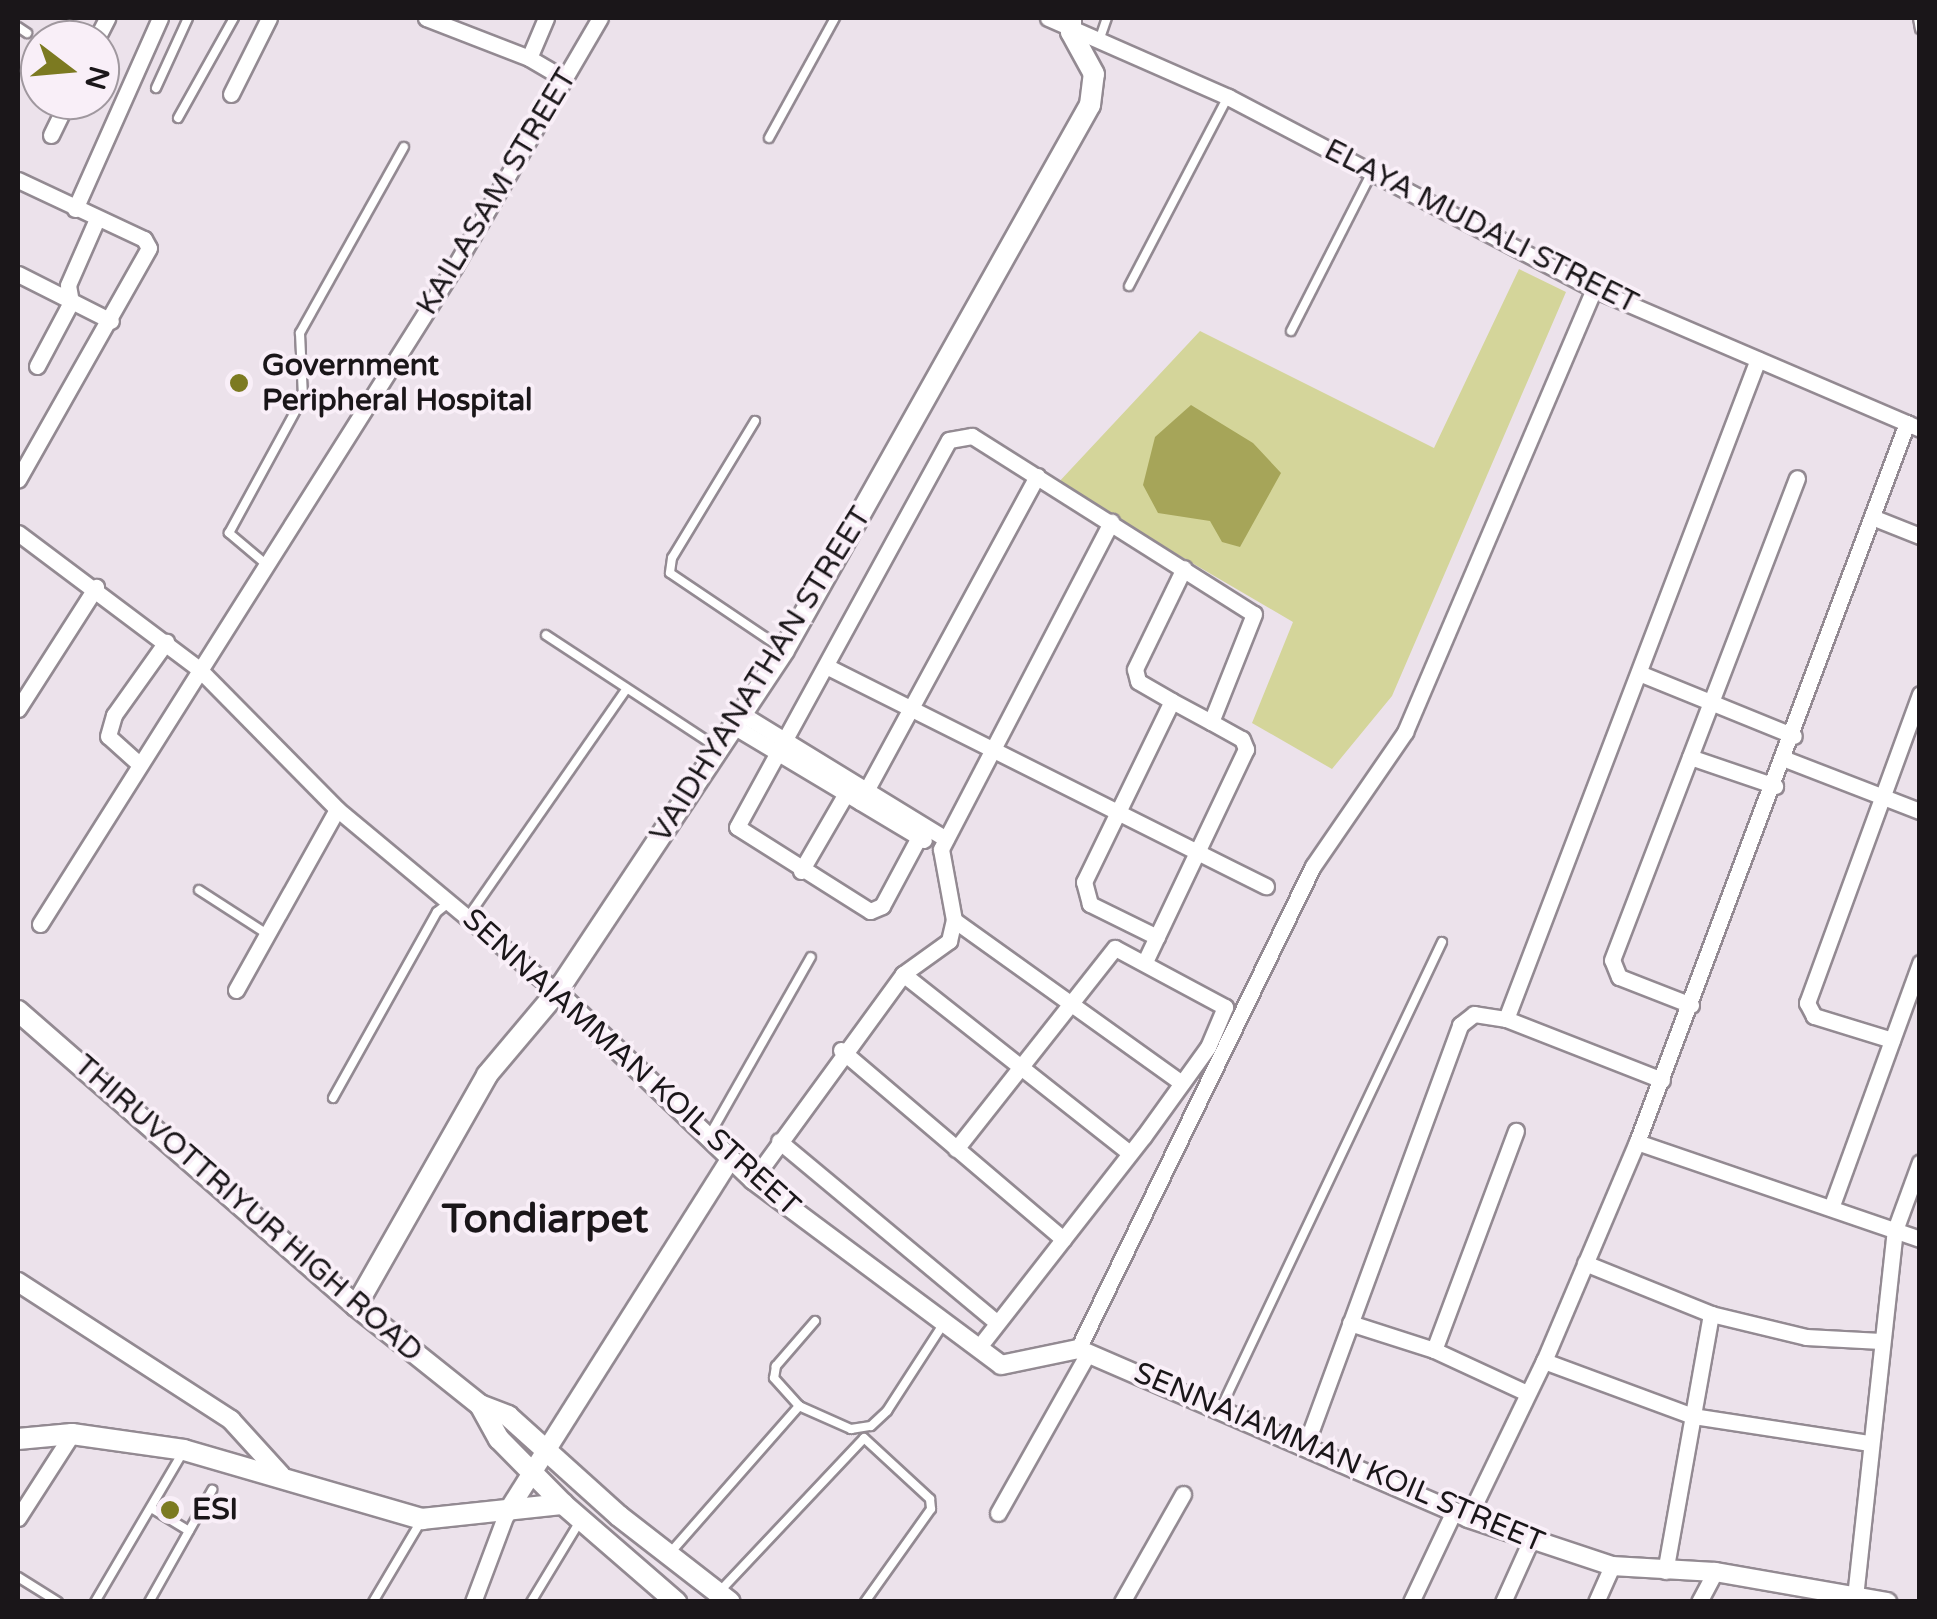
<!DOCTYPE html>
<style>
body{margin:0}
#map{position:relative;width:1937px;height:1619px;overflow:hidden;background:#ece2eb;font-family:"Varela Round",sans-serif}
div>[style]{position:absolute}
.green>*{inset:0;background:#d4d59a}
.water>*{inset:0;background:#a6a559}
.roads{filter:drop-shadow(2px 0 #938a92) drop-shadow(-2px 0 #938a92) drop-shadow(0 2px #938a92) drop-shadow(0 -2px #938a92)}
.service>*{height:8px;margin:-4px;padding:0 4px;transform-origin:4px;border-radius:4px;background:#fff}
.minor>*{height:15px;margin:-7.5px;padding:0 7.5px;transform-origin:7.5px;border-radius:7.5px;background:#fff}
.tertiary>*{height:18px;margin:-9px;padding:0 9px;transform-origin:9px;border-radius:9px;background:#fff}
.secondary>*{height:20px;margin:-10px;padding:0 10px;transform-origin:10px;border-radius:10px;background:#fff}
.dots>*{width:28px;height:28px;translate:-50% -50%;box-sizing:border-box;border:5px solid #f9eff8;border-radius:50%}
span{translate:-50% -50%;white-space:nowrap;text-align:center;line-height:1.15;-webkit-text-stroke:8px #f9eff8;paint-order:stroke}
.street-label{font-size:30px;color:#1a1619}
.poi-label{font-size:30px;color:#1a1619;font-weight:700}
.left{translate:0 -50%;text-align:left}
.district-label{font-size:40px;color:#1a1619;font-weight:700}
.frame{position:absolute;inset:0;border:20px solid #1a1619;pointer-events:none}
.north{position:absolute;left:20px;top:20px;width:100px;height:100px;box-sizing:border-box;background:#f9eff8;border:2px solid #a0989f;border-radius:50%;rotate:106deg;font-size:28px;font-weight:700;line-height:40px;text-align:center;color:#1a1619}
.north::after{content:'';display:block;margin:auto;width:35px;height:45px;background:#7c7a21;clip-path:polygon(50% 0,100% 100%,50% 72%,0 100%)}
</style>
<div id="map">
<div class="green">
<i style="clip-path:polygon(1519px 269px,1566px 292px,1392px 696px,1332px 769px,1252px 723px,1293px 622px,1057px 484px,1200px 331px,1434px 448px)"></i>
</div>
<div class="water">
<i style="clip-path:polygon(1191px 405px,1253px 443px,1281px 473px,1240px 547px,1222px 542px,1210px 521px,1158px 513px,1143px 485px,1155px 437px)"></i>
</div>
<div class="roads">
<div class="service">
<i style="left:1918px;top:18px;width:11px;rotate:80deg"></i>
<i style="left:18px;top:27px;width:11px;rotate:34deg"></i>
<i style="left:1100px;top:38px;width:21px;rotate:-71deg"></i>
<i style="left:156px;top:88px;width:77px;rotate:-65.4deg"></i>
<i style="left:178px;top:118px;width:115px;rotate:-60.8deg"></i>
<i style="left:769px;top:138px;width:137px;rotate:-61.2deg"></i>
<i style="left:1129px;top:286px;width:213px;rotate:-62.4deg"></i>
<i style="left:1291px;top:331px;width:178px;rotate:-63deg"></i>
<i style="left:755px;top:421px;width:160px;rotate:121.2deg"></i>
<i style="left:672px;top:558px;width:15px;rotate:98deg"></i>
<i style="left:670px;top:573px;width:138px;rotate:34deg"></i>
<i style="left:267px;top:565px;width:50px;rotate:-139.9deg"></i>
<i style="left:229px;top:533px;width:155px;rotate:-61.4deg"></i>
<i style="left:303px;top:397px;width:64px;rotate:-92.7deg"></i>
<i style="left:300px;top:333px;width:213px;rotate:-60.8deg"></i>
<i style="left:546px;top:635px;width:202px;rotate:33.3deg"></i>
<i style="left:199px;top:890px;width:81px;rotate:32.9deg"></i>
<i style="left:468px;top:917px;width:277px;rotate:-55.2deg"></i>
<i style="left:333px;top:1098px;width:213px;rotate:-60.8deg"></i>
<i style="left:437px;top:912px;width:16px;rotate:-38deg"></i>
<i style="left:708px;top:1138px;width:208px;rotate:-60.4deg"></i>
<i style="left:815px;top:1321px;width:60px;rotate:130.9deg"></i>
<i style="left:776px;top:1366px;width:12px;rotate:99deg"></i>
<i style="left:774px;top:1378px;width:38px;rotate:48deg"></i>
<i style="left:799px;top:1406px;width:57px;rotate:23.9deg"></i>
<i style="left:851px;top:1429px;width:20px;rotate:-9deg"></i>
<i style="left:871px;top:1426px;width:22px;rotate:-43deg"></i>
<i style="left:887px;top:1411px;width:105px;rotate:-57.1deg"></i>
<i style="left:1220px;top:1410px;width:518px;rotate:-64.62deg"></i>
<i style="left:153px;top:1509px;width:42px;rotate:31.4deg"></i>
<i style="left:670px;top:1553px;width:196px;rotate:-48.7deg"></i>
<i style="left:18px;top:1577px;width:47px;rotate:32deg"></i>
<i style="left:720px;top:1591px;width:210px;rotate:-46.7deg"></i>
<i style="left:864px;top:1438px;width:90px;rotate:42.7deg"></i>
<i style="left:930px;top:1499px;width:10px;rotate:84deg"></i>
<i style="left:931px;top:1509px;width:114px;rotate:125.4deg"></i>
<i style="left:95px;top:1602px;width:176px;rotate:-59.6deg"></i>
<i style="left:149px;top:1602px;width:129px;rotate:-60.6deg"></i>
<i style="left:373px;top:1602px;width:92px;rotate:-59.3deg"></i>
<i style="left:531px;top:1602px;width:95px;rotate:-58.8deg"></i>
</div>
<div class="minor">
<i style="left:426px;top:18px;width:110px;rotate:21.2deg"></i>
<i style="left:546px;top:18px;width:43px;rotate:113deg"></i>
<i style="left:529px;top:58px;width:42px;rotate:30.3deg"></i>
<i style="left:1048px;top:18px;width:197px;rotate:23.7deg"></i>
<i style="left:1228px;top:97px;width:413px;rotate:27.7deg"></i>
<i style="left:1594px;top:289px;width:355px;rotate:23.2deg"></i>
<i style="left:96px;top:40px;width:25px;rotate:-63deg"></i>
<i style="left:231px;top:94px;width:85px;rotate:-63.4deg"></i>
<i style="left:51px;top:135px;width:39px;rotate:-64deg"></i>
<i style="left:18px;top:180px;width:139px;rotate:25.1deg"></i>
<i style="left:144px;top:239px;width:10px;rotate:61deg"></i>
<i style="left:149px;top:248px;width:266px;rotate:119.5deg"></i>
<i style="left:75px;top:209px;width:209px;rotate:-66deg"></i>
<i style="left:18px;top:274px;width:104px;rotate:26.8deg"></i>
<i style="left:37px;top:366px;width:72px;rotate:-62deg"></i>
<i style="left:71px;top:302px;width:17px;rotate:-100deg"></i>
<i style="left:68px;top:285px;width:72px;rotate:-66.3deg"></i>
<i style="left:1872px;top:517px;width:52px;rotate:21.6deg"></i>
<i style="left:18px;top:533px;width:226px;rotate:36.9deg"></i>
<i style="left:199px;top:669px;width:197px;rotate:45.4deg"></i>
<i style="left:337px;top:809px;width:286px;rotate:39.8deg"></i>
<i style="left:826px;top:666px;width:492px;rotate:26.6deg"></i>
<i style="left:1639px;top:673px;width:167px;rotate:22.1deg"></i>
<i style="left:1172px;top:701px;width:39px;rotate:-150deg"></i>
<i style="left:1138px;top:681px;width:12px;rotate:-104deg"></i>
<i style="left:1135px;top:669px;width:112px;rotate:-64.1deg"></i>
<i style="left:18px;top:709px;width:145px;rotate:-57.4deg"></i>
<i style="left:742px;top:714px;width:239px;rotate:31.5deg"></i>
<i style="left:735px;top:727px;width:220px;rotate:30.9deg"></i>
<i style="left:1690px;top:757px;width:90px;rotate:18.8deg"></i>
<i style="left:1785px;top:759px;width:145px;rotate:21.1deg"></i>
<i style="left:138px;top:763px;width:40px;rotate:-138deg"></i>
<i style="left:108px;top:736px;width:22px;rotate:-74deg"></i>
<i style="left:114px;top:715px;width:90px;rotate:-54.5deg"></i>
<i style="left:860px;top:802px;width:371px;rotate:-61.5deg"></i>
<i style="left:919px;top:837px;width:78px;rotate:118.2deg"></i>
<i style="left:882px;top:906px;width:13px;rotate:157deg"></i>
<i style="left:870px;top:911px;width:157px;rotate:-147.7deg"></i>
<i style="left:737px;top:827px;width:441px;rotate:-61.3deg"></i>
<i style="left:949px;top:440px;width:23px;rotate:-10deg"></i>
<i style="left:972px;top:436px;width:333px;rotate:32.3deg"></i>
<i style="left:1254px;top:614px;width:116px;rotate:111.7deg"></i>
<i style="left:1211px;top:722px;width:35px;rotate:29deg"></i>
<i style="left:1242px;top:739px;width:11px;rotate:68deg"></i>
<i style="left:1246px;top:749px;width:233px;rotate:115.4deg"></i>
<i style="left:801px;top:871px;width:88px;rotate:-59.9deg"></i>
<i style="left:954px;top:920px;width:280px;rotate:35.6deg"></i>
<i style="left:40px;top:924px;width:778px;rotate:-57.76deg"></i>
<i style="left:455px;top:266px;width:287px;rotate:-59.7deg"></i>
<i style="left:1157px;top:937px;width:75px;rotate:-153.8deg"></i>
<i style="left:1090px;top:904px;width:23px;rotate:-105deg"></i>
<i style="left:1084px;top:882px;width:201px;rotate:-64.1deg"></i>
<i style="left:1172px;top:701px;width:44px;rotate:28.3deg"></i>
<i style="left:903px;top:974px;width:289px;rotate:38.3deg"></i>
<i style="left:236px;top:990px;width:207px;rotate:-60.8deg"></i>
<i style="left:1691px;top:1005px;width:77px;rotate:-158.7deg"></i>
<i style="left:1619px;top:977px;width:18px;rotate:-112deg"></i>
<i style="left:1612px;top:960px;width:516px;rotate:-69deg"></i>
<i style="left:1892px;top:1040px;width:82px;rotate:-162.9deg"></i>
<i style="left:1814px;top:1016px;width:15px;rotate:-118deg"></i>
<i style="left:1807px;top:1003px;width:329px;rotate:-69.9deg"></i>
<i style="left:841px;top:1050px;width:292px;rotate:40.4deg"></i>
<i style="left:1662px;top:1080px;width:168px;rotate:-158.6deg"></i>
<i style="left:1506px;top:1019px;width:706px;rotate:-69.1deg"></i>
<i style="left:779px;top:1141px;width:283px;rotate:39.8deg"></i>
<i style="left:1637px;top:1142px;width:299px;rotate:18.9deg"></i>
<i style="left:956px;top:1149px;width:256px;rotate:-51.7deg"></i>
<i style="left:1115px;top:948px;width:125px;rotate:28.2deg"></i>
<i style="left:1225px;top:1007px;width:43px;rotate:113deg"></i>
<i style="left:1208px;top:1047px;width:111px;rotate:125.8deg"></i>
<i style="left:1143px;top:1137px;width:268px;rotate:128deg"></i>
<i style="left:753px;top:1180px;width:255px;rotate:-53.9deg"></i>
<i style="left:903px;top:974px;width:57px;rotate:-35.7deg"></i>
<i style="left:949px;top:941px;width:22px;rotate:-77deg"></i>
<i style="left:954px;top:920px;width:72px;rotate:-100.4deg"></i>
<i style="left:941px;top:849px;width:369px;rotate:-62.5deg"></i>
<i style="left:1831px;top:1208px;width:261px;rotate:-70deg"></i>
<i style="left:1585px;top:1263px;width:136px;rotate:22deg"></i>
<i style="left:1711px;top:1314px;width:261px;rotate:100.1deg"></i>
<i style="left:1711px;top:1314px;width:98px;rotate:13.6deg"></i>
<i style="left:1806px;top:1337px;width:75px;rotate:3.1deg"></i>
<i style="left:1350px;top:1323px;width:88px;rotate:17.8deg"></i>
<i style="left:1434px;top:1350px;width:100px;rotate:24.8deg"></i>
<i style="left:1078px;top:1349px;width:537px;rotate:-64.06deg"></i>
<i style="left:1313px;top:866px;width:163px;rotate:-55.5deg"></i>
<i style="left:1405px;top:732px;width:482px;rotate:-66.9deg"></i>
<i style="left:1434px;top:1350px;width:234px;rotate:-69.5deg"></i>
<i style="left:1544px;top:1361px;width:159px;rotate:20.3deg"></i>
<i style="left:1693px;top:1416px;width:178px;rotate:8.7deg"></i>
<i style="left:1305px;top:1447px;width:450px;rotate:-69.8deg"></i>
<i style="left:1460px;top:1025px;width:18px;rotate:-38deg"></i>
<i style="left:1474px;top:1014px;width:32px;rotate:9deg"></i>
<i style="left:998px;top:1513px;width:184px;rotate:-60.6deg"></i>
<i style="left:18px;top:1518px;width:100px;rotate:-57.3deg"></i>
<i style="left:1468px;top:1518px;width:174px;rotate:-64.2deg"></i>
<i style="left:1544px;top:1361px;width:238px;rotate:-67deg"></i>
<i style="left:1637px;top:1142px;width:768px;rotate:-69.42deg"></i>
<i style="left:1855px;top:1597px;width:369px;rotate:-83.8deg"></i>
<i style="left:1895px;top:1230px;width:72px;rotate:-69.8deg"></i>
<i style="left:473px;top:1602px;width:94px;rotate:-69.4deg"></i>
<i style="left:1122px;top:1602px;width:124px;rotate:-60.5deg"></i>
<i style="left:1411px;top:1602px;width:101px;rotate:-64.7deg"></i>
<i style="left:1503px;top:1602px;width:68px;rotate:-65.7deg"></i>
<i style="left:1596px;top:1602px;width:39px;rotate:-66deg"></i>
<i style="left:1699px;top:1602px;width:34px;rotate:-62deg"></i>
</div>
<div class="tertiary">
<i style="left:557px;top:992px;width:272px;rotate:43.8deg"></i>
<i style="left:753px;top:1180px;width:309px;rotate:36.7deg"></i>
<i style="left:1001px;top:1365px;width:79px;rotate:-11.7deg"></i>
<i style="left:1078px;top:1349px;width:425px;rotate:23.4deg"></i>
<i style="left:1468px;top:1518px;width:152px;rotate:18.4deg"></i>
<i style="left:1612px;top:1566px;width:103px;rotate:3.3deg"></i>
<i style="left:1715px;top:1572px;width:175px;rotate:9.9deg"></i>
<i style="left:18px;top:1282px;width:254px;rotate:32.9deg"></i>
<i style="left:231px;top:1420px;width:74px;rotate:47.7deg"></i>
<i style="left:506px;top:1514px;width:420px;rotate:-57.7deg"></i>
</div>
<div class="secondary">
<i style="left:18px;top:1011px;width:449px;rotate:41.1deg"></i>
<i style="left:356px;top:1306px;width:159px;rotate:38.6deg"></i>
<i style="left:480px;top:1405px;width:30px;rotate:21deg"></i>
<i style="left:508px;top:1416px;width:149px;rotate:42deg"></i>
<i style="left:619px;top:1516px;width:140px;rotate:37.8deg"></i>
<i style="left:356px;top:1306px;width:266px;rotate:-60.4deg"></i>
<i style="left:487px;top:1075px;width:109px;rotate:-49.9deg"></i>
<i style="left:557px;top:992px;width:410px;rotate:-56.4deg"></i>
<i style="left:784px;top:650px;width:625px;rotate:-60.69deg"></i>
<i style="left:1090px;top:105px;width:31px;rotate:-83deg"></i>
<i style="left:1094px;top:74px;width:48px;rotate:-118.7deg"></i>
<i style="left:1071px;top:32px;width:14px;rotate:-90deg"></i>
<i style="left:480px;top:1405px;width:39px;rotate:61deg"></i>
<i style="left:499px;top:1439px;width:91px;rotate:45.4deg"></i>
<i style="left:563px;top:1504px;width:150px;rotate:40.9deg"></i>
<i style="left:18px;top:1439px;width:54px;rotate:-5.3deg"></i>
<i style="left:72px;top:1434px;width:113px;rotate:8.1deg"></i>
<i style="left:184px;top:1450px;width:248px;rotate:16.2deg"></i>
<i style="left:422px;top:1519px;width:142px;rotate:-6.1deg"></i>
</div>
</div>
<div class="dots">
<i style="left:239px;top:383px;background:#7c7a21"></i>
<i style="left:170px;top:1510px;background:#7c7a21"></i>
</div>
<div class="street-label">
<span style="left:497px;top:192px;rotate:-59deg">KAILASAM STREET</span>
<span style="left:1481px;top:227px;rotate:27deg">ELAYA MUDALI STREET</span>
<span style="left:761px;top:675px;rotate:-58deg">VAIDHYANATHAN STREET</span>
<span style="left:631px;top:1063px;rotate:42deg">SENNAIAMMAN KOIL STREET</span>
<span style="left:248px;top:1209px;rotate:41deg">THIRUVOTTRIYUR HIGH ROAD</span>
<span style="left:1339px;top:1458px;rotate:23deg">SENNAIAMMAN KOIL STREET</span>
</div>
<div class="poi-label">
<span class="left" style="left:262px;top:383px">Government<br>Peripheral Hospital</span>
<span class="left" style="left:192px;top:1510px">ESI</span>
</div>
<div class="district-label">
<span style="left:545px;top:1219px">Tondiarpet</span>
</div>
<div class="frame"></div>
<div class="north">N</div>
</div>
